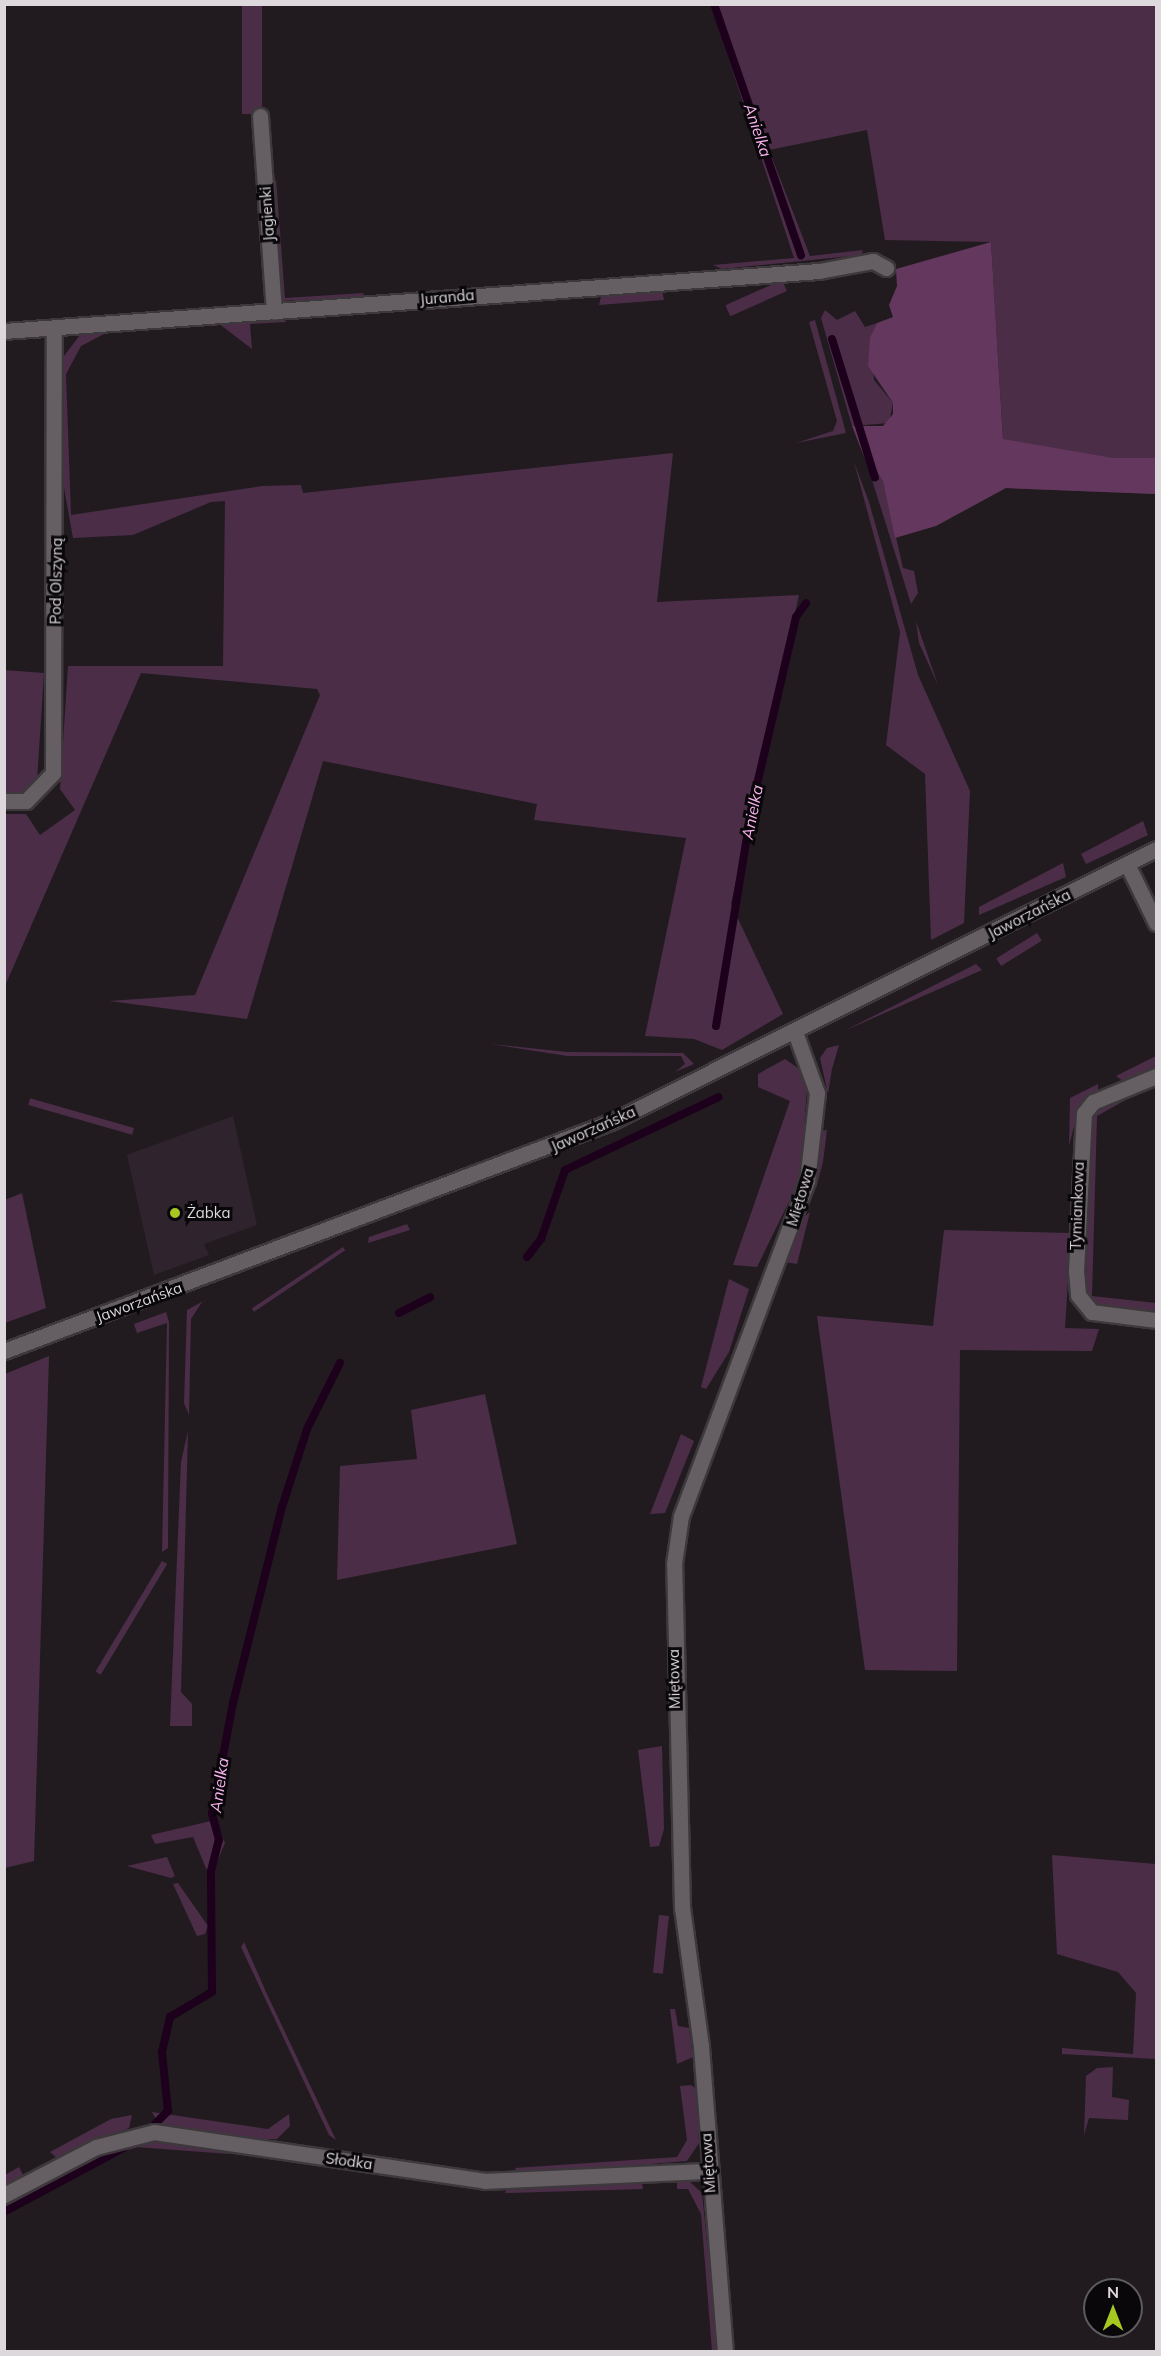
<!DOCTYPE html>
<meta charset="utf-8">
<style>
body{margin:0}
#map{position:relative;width:1161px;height:2356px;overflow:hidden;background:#211b20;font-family:Mulish,sans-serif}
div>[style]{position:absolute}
.built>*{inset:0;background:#2f242d}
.green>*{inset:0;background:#4b2d47;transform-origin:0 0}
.forest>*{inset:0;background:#63375e}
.stream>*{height:8px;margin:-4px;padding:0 4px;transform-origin:4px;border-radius:4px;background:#1d001b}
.roads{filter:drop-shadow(2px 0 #3d383c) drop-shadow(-2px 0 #3d383c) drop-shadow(0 2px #3d383c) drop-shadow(0 -2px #3d383c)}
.street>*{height:15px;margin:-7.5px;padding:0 7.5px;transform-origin:7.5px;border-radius:7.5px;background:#655e63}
.secondary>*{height:15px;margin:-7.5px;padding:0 7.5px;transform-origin:7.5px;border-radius:7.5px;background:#655e63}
.dots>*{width:16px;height:16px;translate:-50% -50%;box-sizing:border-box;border:3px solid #090709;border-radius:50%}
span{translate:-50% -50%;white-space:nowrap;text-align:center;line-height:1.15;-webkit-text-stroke:6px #090709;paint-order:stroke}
.street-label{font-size:15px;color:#dcd8db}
.poi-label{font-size:15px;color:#dcd8db}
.left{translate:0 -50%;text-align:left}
.water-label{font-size:16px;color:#fab3f0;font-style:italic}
.frame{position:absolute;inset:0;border:6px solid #dcd8db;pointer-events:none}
.north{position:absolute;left:1083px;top:2278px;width:60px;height:60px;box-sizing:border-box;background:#090709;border:2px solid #5d5b5d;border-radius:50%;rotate:0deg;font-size:16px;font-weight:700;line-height:24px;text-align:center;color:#dcd8db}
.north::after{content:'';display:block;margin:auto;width:21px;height:27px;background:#a6c821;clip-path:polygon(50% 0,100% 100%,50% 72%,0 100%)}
</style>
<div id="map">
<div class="built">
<i style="clip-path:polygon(233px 1116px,257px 1225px,204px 1244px,209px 1255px,154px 1275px,127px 1155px)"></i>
</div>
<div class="green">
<i style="left:242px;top:5px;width:20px;height:109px"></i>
<i style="clip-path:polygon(711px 5px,1156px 5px,1156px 494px,1006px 488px,991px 242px,885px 240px,867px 130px,769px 150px,810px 256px,863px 250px,861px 255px,722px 269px,713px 265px,794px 258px)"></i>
<i style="clip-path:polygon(276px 179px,285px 298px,364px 293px,362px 297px,281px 301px,272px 189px)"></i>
<i style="left:782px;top:280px;width:12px;height:62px;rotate:66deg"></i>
<i style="clip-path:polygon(662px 290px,664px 300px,599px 305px,602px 292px)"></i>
<i style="clip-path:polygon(825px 310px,837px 320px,855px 311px,865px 327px,877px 323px,870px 337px,874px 380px,893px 403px,889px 423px,852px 426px,821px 318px)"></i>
<i style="clip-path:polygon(280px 317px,287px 322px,250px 324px,252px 349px,218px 323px)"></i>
<i style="clip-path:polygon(815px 320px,846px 433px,796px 443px,833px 431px,837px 421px,809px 322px)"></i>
<i style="clip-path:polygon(110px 331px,81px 346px,66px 374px,71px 515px,262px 486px,301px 485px,303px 493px,673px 453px,657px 602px,799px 595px,731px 904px,783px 1014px,722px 1050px,694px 1039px,645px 1036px,686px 838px,534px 820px,537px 804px,323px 761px,247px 1019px,109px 1001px,195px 995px,320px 695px,317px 689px,141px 673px,5px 986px,5px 814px,26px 814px,40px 835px,75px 810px,60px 789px,68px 666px,223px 666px,225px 501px,211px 502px,133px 535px,73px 538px,63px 482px,64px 356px,80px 335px)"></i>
<i style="clip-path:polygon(854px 462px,869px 502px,918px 675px,970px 791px,964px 923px,931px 940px,925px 774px,886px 745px,900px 632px)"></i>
<i style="clip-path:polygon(872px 463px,883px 480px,903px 568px,914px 571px,918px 593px,911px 604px,867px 464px)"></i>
<i style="clip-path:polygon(916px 621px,938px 685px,919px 643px)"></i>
<i style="clip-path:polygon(4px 670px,44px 673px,37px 781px,22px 794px,5px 794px)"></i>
<i style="clip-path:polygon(1143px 821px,1148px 835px,1086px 864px,1081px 854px)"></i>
<i style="clip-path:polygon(1063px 863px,1066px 877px,979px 915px,979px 907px)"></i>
<i style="left:1037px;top:933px;width:9px;height:48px;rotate:58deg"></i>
<i style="clip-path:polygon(976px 964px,982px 970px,844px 1031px)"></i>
<i style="clip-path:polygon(490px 1044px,567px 1052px,683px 1053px,694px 1064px,675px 1072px,685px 1064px,681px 1056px,567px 1056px)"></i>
<i style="clip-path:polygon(839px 1045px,832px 1069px,828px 1094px,820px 1058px,827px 1048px)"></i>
<i style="clip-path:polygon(1156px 1056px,1156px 1066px,1123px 1081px,1116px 1076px)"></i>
<i style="clip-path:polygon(785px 1059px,798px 1068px,807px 1090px,800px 1179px,757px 1267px,733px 1265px,790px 1101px,758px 1087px,758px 1074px)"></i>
<i style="clip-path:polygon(1156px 1083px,1097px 1116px,1092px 1296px,1156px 1303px,1156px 1311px,1101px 1306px,1090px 1299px,1086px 1287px,1090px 1121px,1098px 1110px)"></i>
<i style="clip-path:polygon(1098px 1084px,1098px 1092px,1078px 1111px,1069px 1146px,1070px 1098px)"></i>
<i style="left:134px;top:1128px;width:7px;height:108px;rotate:106deg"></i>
<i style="clip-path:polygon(827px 1130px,823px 1162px,816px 1188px,821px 1131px)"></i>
<i style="clip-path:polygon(22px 1193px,46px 1308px,5px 1323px,5px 1200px)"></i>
<i style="clip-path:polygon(810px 1212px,797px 1264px,784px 1262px,801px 1219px)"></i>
<i style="clip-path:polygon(407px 1224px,410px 1230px,368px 1243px,369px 1237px)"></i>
<i style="clip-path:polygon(944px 1230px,1071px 1233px,1065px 1328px,1099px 1329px,1092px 1351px,960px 1350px,957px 1671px,865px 1670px,817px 1316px,933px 1326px)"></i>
<i style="left:343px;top:1247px;width:4px;height:110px;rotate:56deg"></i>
<i style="clip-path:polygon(729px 1279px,749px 1289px,729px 1352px,706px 1389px,701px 1387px)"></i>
<i style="clip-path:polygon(218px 1293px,202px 1302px,191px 1319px,189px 1415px,184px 1403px,187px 1310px)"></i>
<i style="clip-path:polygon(166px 1312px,169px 1322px,168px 1548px,162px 1552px,167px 1323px,137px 1333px,134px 1324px)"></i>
<i style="clip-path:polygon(49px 1356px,34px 1861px,5px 1868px,5px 1374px)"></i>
<i style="clip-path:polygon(485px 1394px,517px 1544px,337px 1580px,340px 1466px,417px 1459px,411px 1410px)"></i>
<i style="clip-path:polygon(188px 1431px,181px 1692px,192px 1704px,192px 1726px,170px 1726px,181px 1462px)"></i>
<i style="clip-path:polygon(681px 1434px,694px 1441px,665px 1513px,650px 1514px)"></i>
<i style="left:162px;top:1561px;width:6px;height:129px;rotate:31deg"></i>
<i style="clip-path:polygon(662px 1746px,664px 1829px,659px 1846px,650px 1847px,638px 1750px)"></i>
<i style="clip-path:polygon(215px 1820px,225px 1843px,210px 1878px,193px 1837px,155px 1844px,151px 1835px)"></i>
<i style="clip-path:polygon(1052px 1855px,1156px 1864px,1156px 2059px,1062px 2054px,1062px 2048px,1133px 2054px,1136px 1993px,1118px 1972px,1057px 1954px)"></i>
<i style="clip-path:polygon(167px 1857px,175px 1876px,171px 1878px,127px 1866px)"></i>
<i style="clip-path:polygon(178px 1883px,208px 1926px,205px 1934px,197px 1936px,173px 1884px)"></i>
<i style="left:659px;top:1915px;width:10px;height:58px;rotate:6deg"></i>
<i style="clip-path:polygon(244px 1942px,266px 1992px,336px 2140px,329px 2135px,241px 1947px)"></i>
<i style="clip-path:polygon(670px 2009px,675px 2009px,678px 2026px,689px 2028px,693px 2057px,677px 2064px)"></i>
<i style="clip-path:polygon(1113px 2067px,1112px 2097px,1129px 2100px,1128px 2120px,1089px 2118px,1084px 2135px,1086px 2076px,1097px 2068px)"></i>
<i style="clip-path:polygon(691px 2085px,697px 2089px,699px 2143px,687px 2161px,518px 2175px,515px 2168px,677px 2157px,687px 2140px,680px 2086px)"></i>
<i style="clip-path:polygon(152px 2112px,268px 2129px,289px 2114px,290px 2126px,277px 2139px,252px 2139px,159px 2125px)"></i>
<i style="clip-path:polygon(132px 2115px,129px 2128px,57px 2158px,50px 2152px,111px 2119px)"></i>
<i style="clip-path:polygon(146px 2141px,228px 2150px,229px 2154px,136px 2147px,117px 2155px,116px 2150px)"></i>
<i style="clip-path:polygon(107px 2150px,113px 2157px,5px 2211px,5px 2203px,29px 2187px)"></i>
<i style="clip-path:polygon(19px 2167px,23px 2175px,5px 2187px,5px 2175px)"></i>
<i style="clip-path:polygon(677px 2181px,689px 2181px,702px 2193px,718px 2351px,712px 2351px,701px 2214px,688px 2189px,677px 2189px)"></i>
<i style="clip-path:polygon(642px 2183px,643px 2189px,505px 2193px,507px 2189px)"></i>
</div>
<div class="forest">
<i style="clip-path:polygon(991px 242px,1003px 439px,1113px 458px,1156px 458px,1156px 494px,1006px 488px,936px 526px,895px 538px,883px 481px,872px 463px,867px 464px,852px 426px,883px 426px,893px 414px,893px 403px,868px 366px,870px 337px,877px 323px,893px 317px,889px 305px,897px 286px,896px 269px)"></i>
</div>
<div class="stream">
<i style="left:714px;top:4px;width:266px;rotate:70.9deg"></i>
<i style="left:832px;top:339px;width:145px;rotate:72.8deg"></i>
<i style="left:716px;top:1026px;width:223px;rotate:-80.7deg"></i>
<i style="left:752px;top:806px;width:194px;rotate:-76.9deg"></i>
<i style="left:796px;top:617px;width:17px;rotate:-54deg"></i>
<i style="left:527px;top:1257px;width:23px;rotate:-52deg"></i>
<i style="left:541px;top:1239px;width:73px;rotate:-70.8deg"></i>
<i style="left:565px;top:1170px;width:170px;rotate:-25.4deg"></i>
<i style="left:399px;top:1313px;width:35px;rotate:-27deg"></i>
<i style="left:149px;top:2130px;width:27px;rotate:-45deg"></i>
<i style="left:168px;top:2111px;width:59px;rotate:-95.8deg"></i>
<i style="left:162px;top:2052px;width:36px;rotate:-77deg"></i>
<i style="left:170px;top:2017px;width:49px;rotate:-30.8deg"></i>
<i style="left:212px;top:1992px;width:121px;rotate:-90.5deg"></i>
<i style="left:211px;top:1871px;width:32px;rotate:-76deg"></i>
<i style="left:219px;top:1840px;width:27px;rotate:-105deg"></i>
<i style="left:212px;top:1814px;width:113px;rotate:-79.3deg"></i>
<i style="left:233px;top:1703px;width:202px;rotate:-76deg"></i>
<i style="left:282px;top:1507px;width:82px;rotate:-72.2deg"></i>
<i style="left:307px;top:1429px;width:74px;rotate:-63.4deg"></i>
<i style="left:4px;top:2212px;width:152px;rotate:-28.2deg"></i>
</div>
<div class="roads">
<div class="street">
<i style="left:260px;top:116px;width:196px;rotate:85.9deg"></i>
<i style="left:4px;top:331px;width:817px;rotate:-4.21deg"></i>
<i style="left:819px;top:271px;width:55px;rotate:-10.5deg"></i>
<i style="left:873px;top:261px;width:15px;rotate:28deg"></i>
<i style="left:4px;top:801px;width:22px"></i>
<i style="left:26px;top:801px;width:39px;rotate:-46deg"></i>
<i style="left:53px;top:773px;width:445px;rotate:-89.9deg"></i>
<i style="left:1127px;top:864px;width:66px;rotate:63.8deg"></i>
<i style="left:1156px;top:1076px;width:68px;rotate:157.6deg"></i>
<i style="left:1093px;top:1102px;width:14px;rotate:129deg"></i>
<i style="left:1084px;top:1113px;width:158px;rotate:92.9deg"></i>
<i style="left:1076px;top:1271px;width:24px;rotate:85deg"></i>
<i style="left:1078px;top:1295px;width:22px;rotate:51deg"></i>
<i style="left:1092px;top:1312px;width:64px;rotate:7.1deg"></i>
<i style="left:4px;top:2195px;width:104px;rotate:-27.6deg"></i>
<i style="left:96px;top:2147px;width:60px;rotate:-14.5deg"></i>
<i style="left:154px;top:2132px;width:335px;rotate:8.4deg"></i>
<i style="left:485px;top:2181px;width:223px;rotate:-2.6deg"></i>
<i style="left:725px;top:2352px;width:307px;rotate:-94.5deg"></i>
<i style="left:701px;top:2046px;width:139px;rotate:-97.8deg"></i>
<i style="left:682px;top:1908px;width:344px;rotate:-91.3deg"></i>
<i style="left:674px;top:1564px;width:49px;rotate:-81.7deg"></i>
<i style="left:681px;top:1516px;width:358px;rotate:-69.4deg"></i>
<i style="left:807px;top:1181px;width:89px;rotate:-83.5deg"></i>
<i style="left:817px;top:1093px;width:65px;rotate:-109.8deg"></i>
</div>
<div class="secondary">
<i style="left:4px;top:1351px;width:651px;rotate:-20.69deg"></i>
<i style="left:613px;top:1121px;width:607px;rotate:-26.61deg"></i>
</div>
</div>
<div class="dots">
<i style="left:175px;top:1213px;background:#a6c821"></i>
</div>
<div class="street-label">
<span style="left:267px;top:214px;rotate:-94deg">Jagienki</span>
<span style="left:447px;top:297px;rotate:-5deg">Juranda</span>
<span style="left:56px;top:581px;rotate:-89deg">Pod Olszyną</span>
<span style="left:1029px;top:914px;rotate:-27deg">Jaworzańska</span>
<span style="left:593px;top:1129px;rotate:-24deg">Jaworzańska</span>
<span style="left:800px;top:1197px;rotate:-73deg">Miętowa</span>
<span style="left:1077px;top:1206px;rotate:-88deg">Tymiankowa</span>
<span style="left:139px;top:1302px;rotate:-20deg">Jaworzańska</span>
<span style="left:674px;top:1679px;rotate:-91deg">Miętowa</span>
<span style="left:349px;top:2161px;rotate:8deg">Słodka</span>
<span style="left:708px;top:2163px;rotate:-94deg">Miętowa</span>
</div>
<div class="poi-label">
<span class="left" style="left:187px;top:1213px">Żabka</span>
</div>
<div class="water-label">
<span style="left:758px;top:130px;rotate:71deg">Anielka</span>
<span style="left:752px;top:812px;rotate:-79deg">Anielka</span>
<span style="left:219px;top:1785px;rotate:-82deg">Anielka</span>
</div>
<div class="frame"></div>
<div class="north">N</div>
</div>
